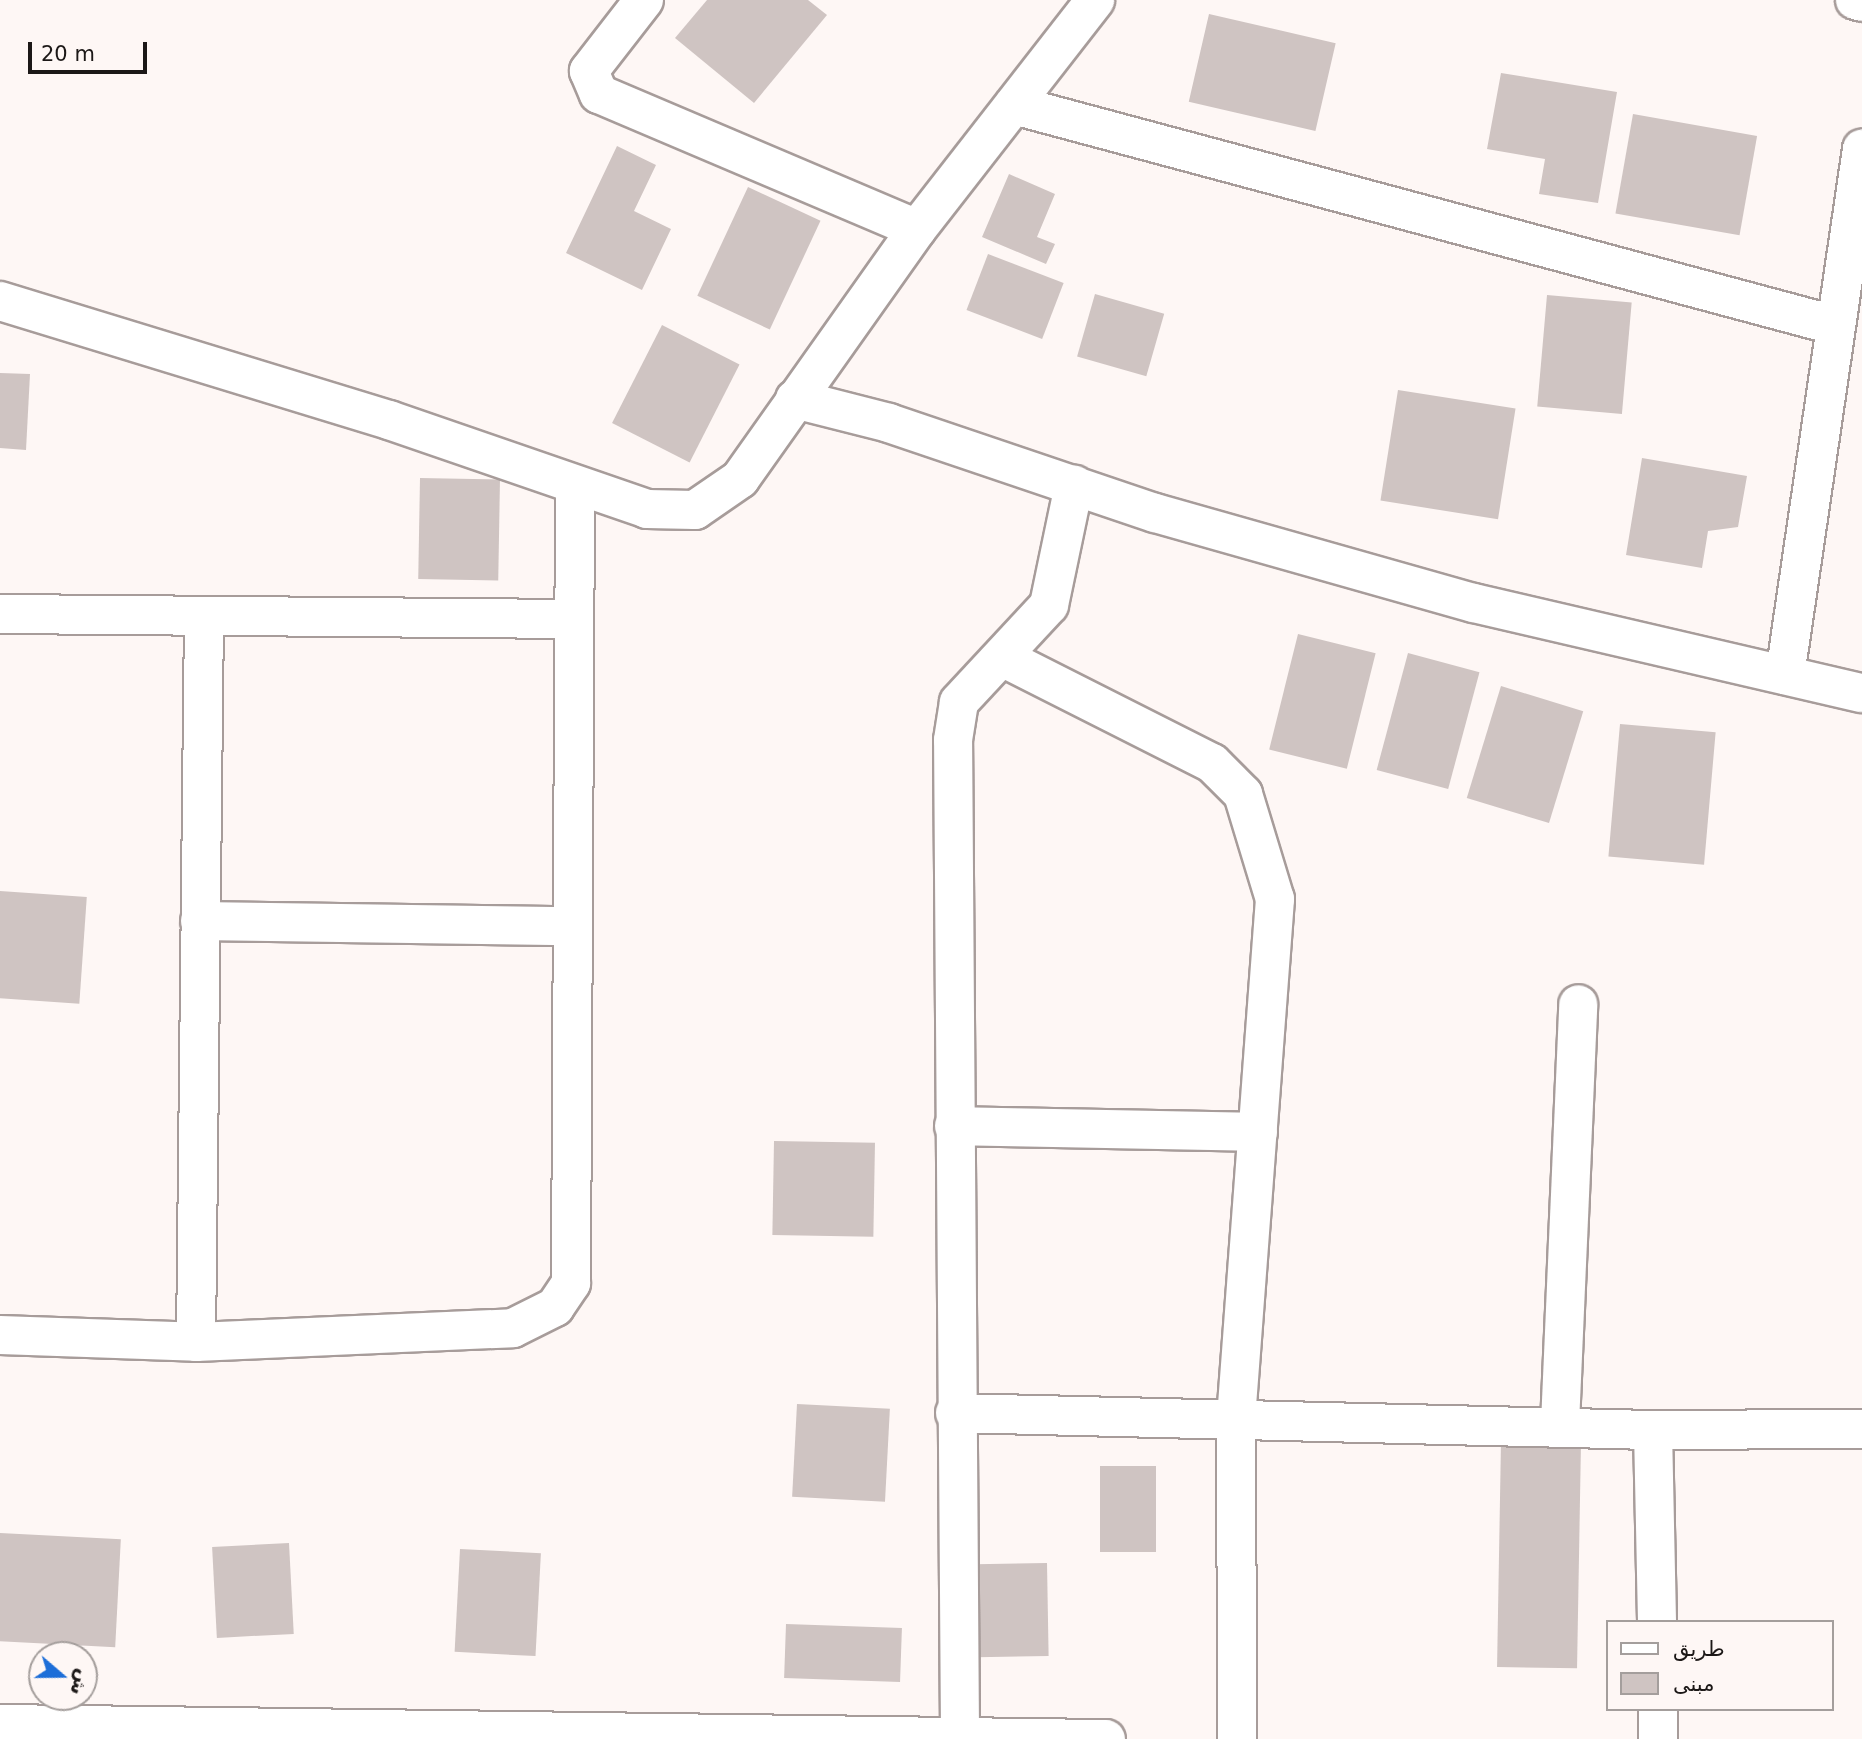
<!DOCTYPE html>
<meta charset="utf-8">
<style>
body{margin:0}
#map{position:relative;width:1862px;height:1739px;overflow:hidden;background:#fef7f5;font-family:"DejaVu Sans",Cairo,sans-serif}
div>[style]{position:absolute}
.building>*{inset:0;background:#cfc4c2;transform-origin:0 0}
.roads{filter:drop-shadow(2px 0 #a79c9a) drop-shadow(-2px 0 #a79c9a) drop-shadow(0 2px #a79c9a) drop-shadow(0 -2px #a79c9a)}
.minor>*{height:38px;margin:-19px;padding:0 19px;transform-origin:19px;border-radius:19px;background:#fff}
span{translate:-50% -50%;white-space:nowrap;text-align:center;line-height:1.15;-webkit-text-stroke:5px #fef7f5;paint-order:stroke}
.legend{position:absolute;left:1606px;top:1620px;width:228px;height:91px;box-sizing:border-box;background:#fef7f5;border:2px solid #a49e9c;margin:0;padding:9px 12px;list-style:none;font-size:21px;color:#1c1817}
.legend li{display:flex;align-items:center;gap:14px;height:35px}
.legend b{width:35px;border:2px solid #a49e9c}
.north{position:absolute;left:28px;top:1641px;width:70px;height:70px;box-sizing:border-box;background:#fef7f5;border:2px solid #a49e9c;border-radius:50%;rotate:110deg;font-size:19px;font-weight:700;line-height:28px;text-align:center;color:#1c1817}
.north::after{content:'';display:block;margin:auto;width:24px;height:32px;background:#1d6ed8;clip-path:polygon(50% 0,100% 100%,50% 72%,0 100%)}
.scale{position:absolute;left:28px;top:42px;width:119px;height:32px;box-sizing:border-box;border:4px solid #1c1817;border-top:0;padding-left:9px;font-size:21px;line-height:24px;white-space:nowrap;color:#1c1817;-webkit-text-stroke:5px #fef7f5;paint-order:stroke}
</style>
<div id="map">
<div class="building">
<i style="clip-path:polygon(707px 0,808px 0,827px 15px,754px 103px,675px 38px)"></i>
<i style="left:1209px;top:14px;width:130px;height:90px;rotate:13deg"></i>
<i style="clip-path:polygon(1501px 73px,1617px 92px,1598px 203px,1539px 194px,1545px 159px,1487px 149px)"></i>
<i style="left:1633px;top:114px;width:126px;height:101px;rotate:10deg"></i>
<i style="clip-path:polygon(617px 146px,656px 165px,634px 211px,671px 229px,642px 290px,566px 253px)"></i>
<i style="clip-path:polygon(1009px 174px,1055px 194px,1037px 237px,1055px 244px,1046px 264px,982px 237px)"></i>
<i style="left:748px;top:187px;width:80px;height:120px;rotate:25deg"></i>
<i style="left:988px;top:254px;width:81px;height:60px;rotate:21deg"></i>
<i style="left:1095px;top:294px;width:72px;height:65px;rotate:16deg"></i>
<i style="left:1547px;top:295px;width:85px;height:112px;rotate:5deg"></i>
<i style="left:662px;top:325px;width:87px;height:110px;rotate:27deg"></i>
<i style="clip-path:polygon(0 373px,30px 374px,26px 450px,0 448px)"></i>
<i style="left:1398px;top:390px;width:119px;height:112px;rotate:9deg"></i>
<i style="clip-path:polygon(1642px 458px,1747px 476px,1738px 527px,1708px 531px,1702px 568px,1626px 555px)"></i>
<i style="left:420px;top:478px;width:80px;height:101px;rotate:1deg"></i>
<i style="left:1298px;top:634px;width:80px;height:119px;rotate:14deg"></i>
<i style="left:1408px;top:653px;width:74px;height:121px;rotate:15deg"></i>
<i style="left:1501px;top:686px;width:86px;height:117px;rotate:17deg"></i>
<i style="left:1620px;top:724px;width:96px;height:133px;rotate:5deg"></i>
<i style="left:0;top:891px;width:87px;height:107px;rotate:4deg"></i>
<i style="left:774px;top:1141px;width:101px;height:94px;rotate:1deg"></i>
<i style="left:797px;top:1404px;width:93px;height:93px;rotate:3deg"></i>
<i style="left:1501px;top:1441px;width:80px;height:226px;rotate:1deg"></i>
<i style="left:1156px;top:1466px;width:86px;height:56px;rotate:90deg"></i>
<i style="left:0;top:1533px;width:121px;height:108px;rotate:3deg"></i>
<i style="left:289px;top:1543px;width:91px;height:77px;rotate:87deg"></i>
<i style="left:460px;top:1549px;width:81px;height:103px;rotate:3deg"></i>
<i style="left:1047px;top:1563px;width:93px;height:72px;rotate:89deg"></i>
<i style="left:786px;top:1624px;width:116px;height:54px;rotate:2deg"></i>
</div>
<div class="roads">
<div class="minor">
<i style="left:644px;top:0;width:90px;rotate:127.8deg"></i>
<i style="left:589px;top:71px;width:25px;rotate:67deg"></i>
<i style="left:599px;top:94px;width:345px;rotate:23deg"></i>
<i style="left:1855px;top:0;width:7px;rotate:16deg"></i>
<i style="left:1014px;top:105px;width:849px;rotate:15.02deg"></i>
<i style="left:0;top:301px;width:407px;rotate:17deg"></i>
<i style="left:389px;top:420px;width:273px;rotate:19deg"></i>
<i style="left:647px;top:509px;width:48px;rotate:1.2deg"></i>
<i style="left:695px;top:510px;width:55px;rotate:-34.6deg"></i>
<i style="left:740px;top:479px;width:306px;rotate:-54.7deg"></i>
<i style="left:917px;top:229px;width:290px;rotate:-52.1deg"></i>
<i style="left:795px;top:399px;width:97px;rotate:14.3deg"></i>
<i style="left:889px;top:423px;width:281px;rotate:18.7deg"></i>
<i style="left:1155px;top:513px;width:331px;rotate:15.8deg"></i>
<i style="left:1474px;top:603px;width:398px;rotate:13.1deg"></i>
<i style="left:0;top:614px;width:573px;rotate:0.5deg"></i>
<i style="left:1002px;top:657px;width:235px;rotate:26.8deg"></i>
<i style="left:1212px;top:763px;width:44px;rotate:45deg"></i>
<i style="left:1243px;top:794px;width:110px;rotate:73.1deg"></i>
<i style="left:1275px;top:899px;width:521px;rotate:94.29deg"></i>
<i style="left:1236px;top:1419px;width:320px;rotate:89.8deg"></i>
<i style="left:1785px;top:675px;width:532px;rotate:-81.67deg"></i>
<i style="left:200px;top:921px;width:369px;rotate:0.8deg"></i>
<i style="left:954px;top:1126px;width:304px;rotate:1.1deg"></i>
<i style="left:0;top:1335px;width:196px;rotate:2deg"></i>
<i style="left:196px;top:1342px;width:317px;rotate:-2.5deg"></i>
<i style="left:513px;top:1328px;width:47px;rotate:-26.6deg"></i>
<i style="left:555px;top:1307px;width:29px;rotate:-56deg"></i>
<i style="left:571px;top:1283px;width:797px;rotate:-89.71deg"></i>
<i style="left:196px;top:1342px;width:723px;rotate:-89.37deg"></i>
<i style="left:955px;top:1413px;width:698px;rotate:1.4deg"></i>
<i style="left:1653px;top:1430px;width:192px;rotate:88.8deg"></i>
<i style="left:1560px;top:1424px;width:420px;rotate:-87.5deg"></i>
<i style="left:1653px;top:1430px;width:209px;rotate:-0.3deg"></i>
<i style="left:1658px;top:1709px;width:30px;rotate:90deg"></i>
<i style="left:0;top:1724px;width:1106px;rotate:0.78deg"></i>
<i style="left:960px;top:1733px;width:993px;rotate:-90.4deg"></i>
<i style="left:953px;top:740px;width:38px;rotate:-81deg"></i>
<i style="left:959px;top:702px;width:132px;rotate:-47.1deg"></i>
<i style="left:1049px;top:605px;width:123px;rotate:-78.2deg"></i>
</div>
</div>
<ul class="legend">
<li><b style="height:9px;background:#fff"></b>طريق</li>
<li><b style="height:19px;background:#cfc4c2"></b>مبنى</li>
</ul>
<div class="north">ش</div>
<div class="scale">20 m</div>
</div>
